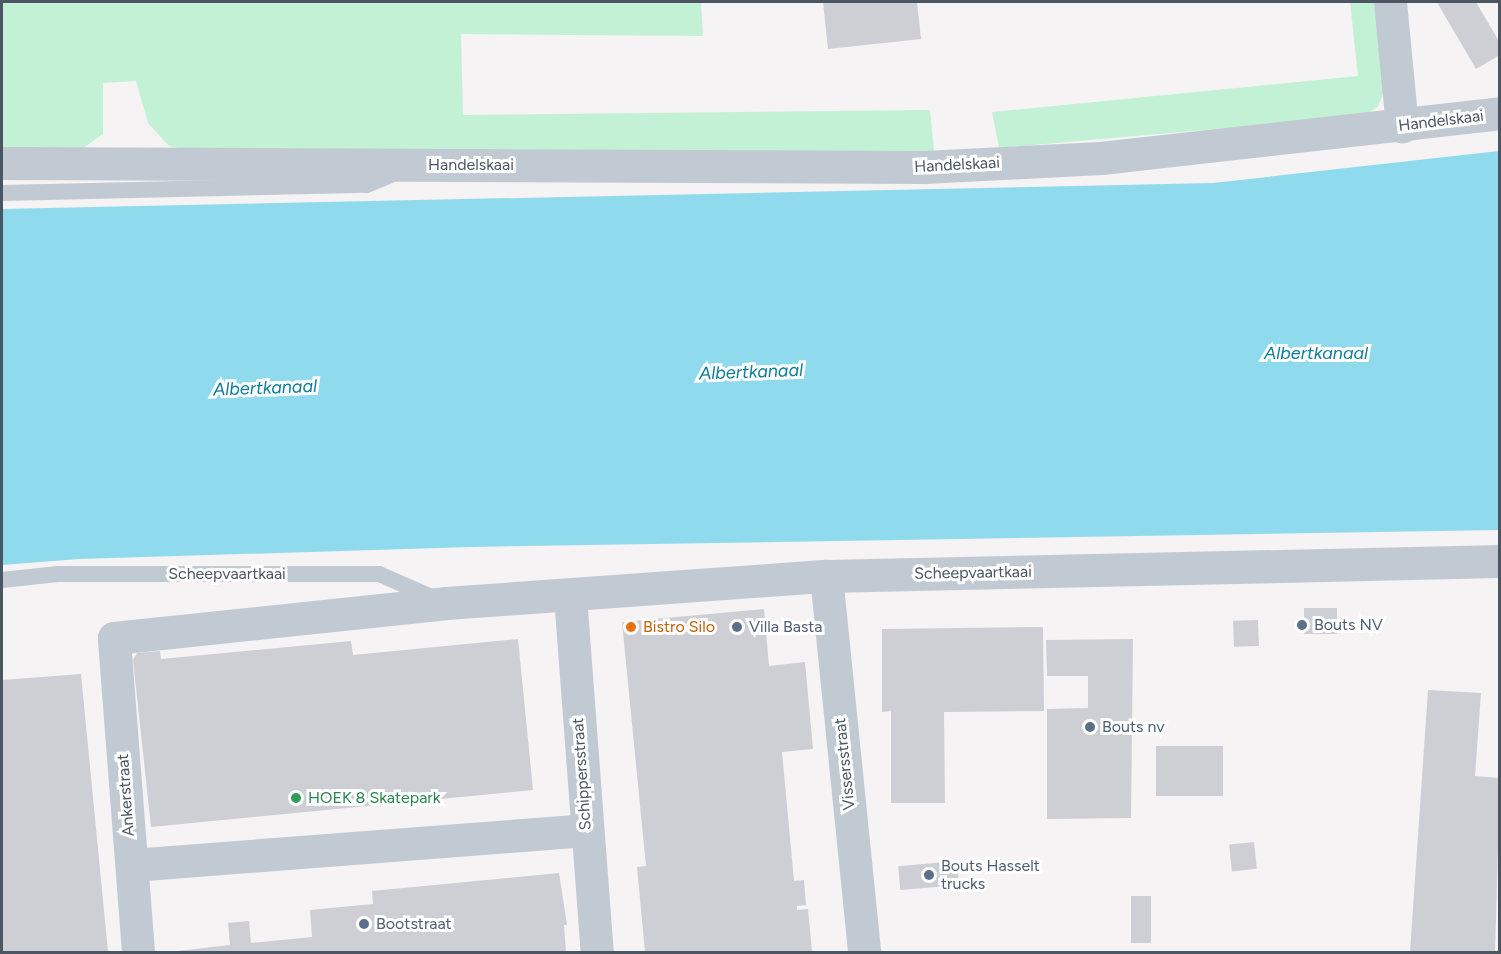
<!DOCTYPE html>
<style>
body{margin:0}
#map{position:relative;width:1501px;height:954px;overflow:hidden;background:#f5f3f3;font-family:Figtree,sans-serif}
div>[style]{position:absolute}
.green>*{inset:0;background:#c3f1d5}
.water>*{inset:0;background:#90daee}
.building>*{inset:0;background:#cdcfd5;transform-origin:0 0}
.service>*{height:16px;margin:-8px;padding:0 8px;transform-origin:8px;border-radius:8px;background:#c1cad2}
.minor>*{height:33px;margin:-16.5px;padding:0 16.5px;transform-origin:16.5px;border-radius:16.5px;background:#c1cad2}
.dots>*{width:16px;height:16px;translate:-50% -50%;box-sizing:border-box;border:3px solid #fff;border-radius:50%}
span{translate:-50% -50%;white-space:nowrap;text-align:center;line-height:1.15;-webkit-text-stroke:6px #fff;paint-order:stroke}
.street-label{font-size:16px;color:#4a5661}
.service-label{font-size:16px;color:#4e5e75}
.left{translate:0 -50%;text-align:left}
.food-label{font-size:16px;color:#c56008}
.leisure-label{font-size:16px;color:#27864d}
.water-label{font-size:18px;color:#0c7c9b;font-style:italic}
.frame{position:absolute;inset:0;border:3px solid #4a5661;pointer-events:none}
</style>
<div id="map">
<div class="green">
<i style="clip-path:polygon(2px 2px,701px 2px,703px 36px,461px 34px,463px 115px,930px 110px,934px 151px,210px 154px,169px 146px,148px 123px,136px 81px,103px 83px,103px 134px,79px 151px,2px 150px)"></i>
<i style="clip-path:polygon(1350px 2px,1374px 2px,1384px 91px,1378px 107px,1362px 116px,999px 148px,992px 112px,1358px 76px)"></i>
</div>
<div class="water">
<i style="clip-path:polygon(1499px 151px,1499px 530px,470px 547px,79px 559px,2px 565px,2px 209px,1213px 183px)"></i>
</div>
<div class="building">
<i style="clip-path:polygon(823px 2px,917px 2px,921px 39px,828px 49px)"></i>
<i style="clip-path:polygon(1442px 2px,1476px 2px,1500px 43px,1500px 55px,1476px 69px,1438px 4px)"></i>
<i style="left:1304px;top:608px;width:33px;height:26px"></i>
<i style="clip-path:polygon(764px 609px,769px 666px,805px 662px,813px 749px,782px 752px,794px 881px,804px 880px,806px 905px,797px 906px,797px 910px,808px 909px,812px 952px,645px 952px,637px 867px,646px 866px,622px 622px)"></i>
<i style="left:1258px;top:620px;width:26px;height:25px;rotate:88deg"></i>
<i style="clip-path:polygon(1043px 627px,1044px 711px,944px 712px,945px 803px,891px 803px,891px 711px,882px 712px,882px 629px)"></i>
<i style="clip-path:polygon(518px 639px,533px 790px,151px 827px,133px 660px,137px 653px,160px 651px,161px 659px,351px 641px,353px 655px)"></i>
<i style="clip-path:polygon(1133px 639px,1131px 818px,1047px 819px,1047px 709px,1088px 708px,1088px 676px,1047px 676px,1046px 640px)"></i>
<i style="clip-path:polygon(81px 674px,108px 952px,2px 952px,2px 680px)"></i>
<i style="clip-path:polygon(1428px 690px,1481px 693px,1475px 776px,1500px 778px,1495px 952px,1410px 952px)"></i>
<i style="left:1156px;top:746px;width:67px;height:50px"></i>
<i style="left:1254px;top:842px;width:27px;height:25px;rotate:84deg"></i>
<i style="left:957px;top:861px;width:24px;height:59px;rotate:85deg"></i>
<i style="clip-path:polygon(559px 873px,567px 925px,564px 925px,566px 952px,169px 952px,230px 945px,228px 923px,249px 921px,251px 943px,312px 937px,310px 910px,373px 904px,372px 891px)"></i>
<i style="left:1131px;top:896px;width:20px;height:47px"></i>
</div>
<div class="service">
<i style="left:2px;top:193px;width:365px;rotate:-1.3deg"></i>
<i style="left:367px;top:185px;width:30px;rotate:-23deg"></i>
<i style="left:2px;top:580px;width:56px;rotate:-6.1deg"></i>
<i style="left:58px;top:574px;width:321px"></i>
<i style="left:379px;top:574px;width:62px;rotate:23.7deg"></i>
</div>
<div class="minor">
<i style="left:1390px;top:2px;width:125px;rotate:84.5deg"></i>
<i style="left:2px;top:163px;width:922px;rotate:0.25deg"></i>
<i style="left:924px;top:167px;width:177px;rotate:-2.9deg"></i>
<i style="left:1101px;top:158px;width:402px;rotate:-6.4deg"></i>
<i style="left:826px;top:576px;width:378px;rotate:84.2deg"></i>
<i style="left:570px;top:596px;width:357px;rotate:85.7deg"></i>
<i style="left:132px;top:865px;width:455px;rotate:-4.4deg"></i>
<i style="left:138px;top:952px;width:315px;rotate:-94.4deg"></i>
<i style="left:114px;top:638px;width:335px;rotate:-6deg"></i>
<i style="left:447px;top:603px;width:380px;rotate:-4.1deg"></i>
<i style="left:826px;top:576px;width:674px;rotate:-1.27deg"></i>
</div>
<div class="dots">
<i style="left:1302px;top:625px;background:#5c6f8a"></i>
<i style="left:631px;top:627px;background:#e8710a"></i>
<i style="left:737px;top:627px;background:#5c6f8a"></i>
<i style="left:1090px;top:727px;background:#5c6f8a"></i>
<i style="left:296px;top:798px;background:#2e9e5b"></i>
<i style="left:929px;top:875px;background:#5c6f8a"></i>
<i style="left:364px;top:924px;background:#5c6f8a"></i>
</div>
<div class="street-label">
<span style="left:1441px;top:121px;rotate:-7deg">Handelskaai</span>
<span style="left:471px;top:165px">Handelskaai</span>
<span style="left:957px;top:165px;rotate:-3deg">Handelskaai</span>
<span style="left:973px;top:573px;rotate:-1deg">Scheepvaartkaai</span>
<span style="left:227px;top:574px">Scheepvaartkaai</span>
<span style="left:845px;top:764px;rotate:-96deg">Vissersstraat</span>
<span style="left:582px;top:774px;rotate:-94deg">Schippersstraat</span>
<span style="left:126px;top:795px;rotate:-94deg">Ankerstraat</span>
</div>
<div class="service-label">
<span class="left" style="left:1314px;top:625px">Bouts NV</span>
<span class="left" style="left:749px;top:627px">Villa Basta</span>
<span class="left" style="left:1102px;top:727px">Bouts nv</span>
<span class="left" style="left:941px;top:875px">Bouts Hasselt<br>trucks</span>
<span class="left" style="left:376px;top:924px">Bootstraat</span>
</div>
<div class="food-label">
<span class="left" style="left:643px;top:627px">Bistro Silo</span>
</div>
<div class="leisure-label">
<span class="left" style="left:308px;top:798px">HOEK 8 Skatepark</span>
</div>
<div class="water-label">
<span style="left:1316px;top:353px">Albertkanaal</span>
<span style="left:751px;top:372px;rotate:-2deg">Albertkanaal</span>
<span style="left:265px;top:388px;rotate:-2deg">Albertkanaal</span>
</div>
<div class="frame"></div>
</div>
